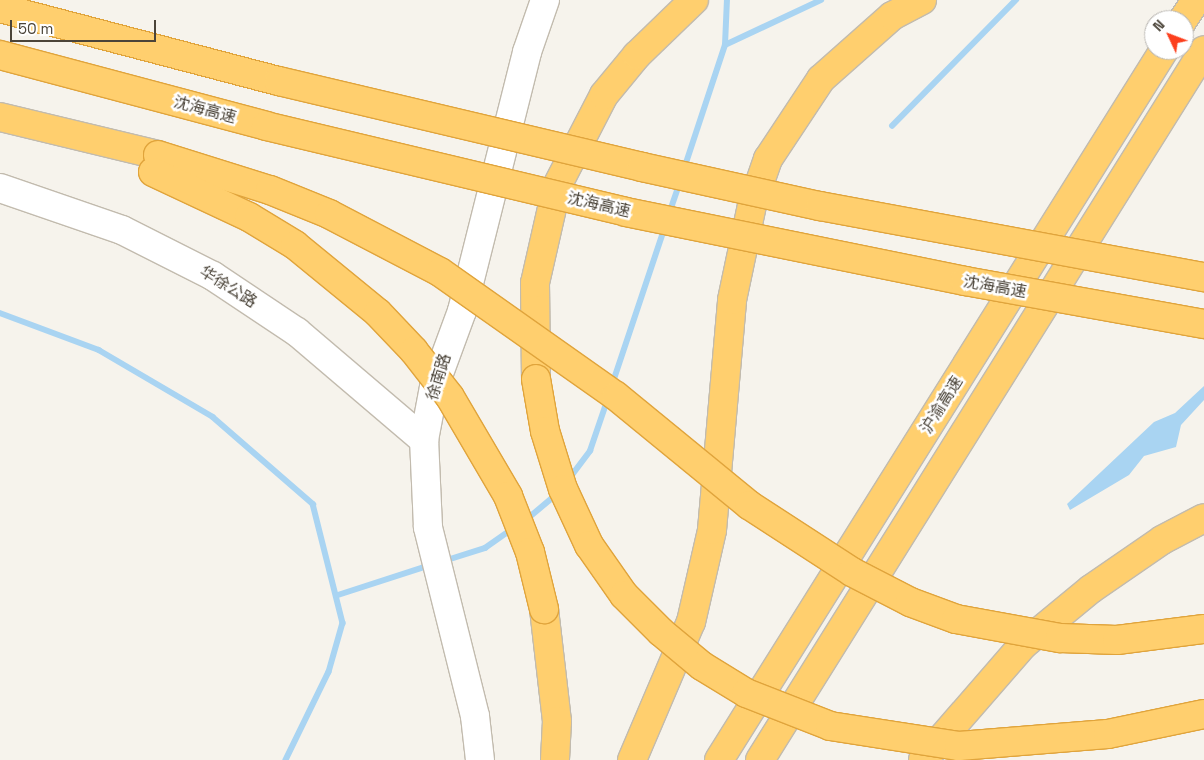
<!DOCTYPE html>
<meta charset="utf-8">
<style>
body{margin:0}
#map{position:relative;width:1204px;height:760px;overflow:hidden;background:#f6f3ec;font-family:"Space Grotesk","Noto Sans SC",sans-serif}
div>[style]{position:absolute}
.water>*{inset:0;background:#a9d4f2}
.stream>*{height:5.5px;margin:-2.75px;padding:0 2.75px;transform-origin:2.75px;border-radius:2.75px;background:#a9d4f2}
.roads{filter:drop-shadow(1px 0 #c2bbae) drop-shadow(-1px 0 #c2bbae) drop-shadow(0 1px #c2bbae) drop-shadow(0 -1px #c2bbae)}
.minor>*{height:28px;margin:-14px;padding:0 14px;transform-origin:14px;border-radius:14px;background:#fff}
.highway>*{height:28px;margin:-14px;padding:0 14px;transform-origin:14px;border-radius:14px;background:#ffcf6e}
.bridges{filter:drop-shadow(1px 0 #e0a43c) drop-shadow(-1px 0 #e0a43c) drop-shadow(0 1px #e0a43c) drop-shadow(0 -1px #e0a43c)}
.highway-bridge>*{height:28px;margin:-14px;padding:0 14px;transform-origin:14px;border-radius:14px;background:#ffcf6e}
span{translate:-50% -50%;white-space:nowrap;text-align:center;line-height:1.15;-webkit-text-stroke:5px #fff;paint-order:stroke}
.street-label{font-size:16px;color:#4b4439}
.north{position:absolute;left:1144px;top:10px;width:50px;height:50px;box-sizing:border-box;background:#fff;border:1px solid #b7b4b0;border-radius:50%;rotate:313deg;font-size:14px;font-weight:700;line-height:20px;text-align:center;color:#4b4439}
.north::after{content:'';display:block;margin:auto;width:18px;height:22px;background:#fc3f1d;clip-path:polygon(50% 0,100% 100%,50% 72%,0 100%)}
.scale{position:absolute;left:10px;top:20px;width:146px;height:22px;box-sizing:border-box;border:2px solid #4b4439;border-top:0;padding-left:6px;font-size:15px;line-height:18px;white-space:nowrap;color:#4b4439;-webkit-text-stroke:4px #fff;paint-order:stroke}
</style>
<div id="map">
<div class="water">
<i style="clip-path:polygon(1204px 386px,1204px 400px,1181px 425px,1176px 447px,1144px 456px,1129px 475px,1070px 510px,1067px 504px,1154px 422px,1175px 413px)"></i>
</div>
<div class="stream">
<i style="left:725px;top:45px;width:106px;rotate:-25.1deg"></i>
<i style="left:892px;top:126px;width:177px;rotate:-45.5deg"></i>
<i style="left:684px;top:169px;width:131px;rotate:-71.7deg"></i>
<i style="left:725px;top:45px;width:45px;rotate:-87.5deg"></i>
<i style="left:669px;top:214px;width:34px;rotate:-71deg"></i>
<i style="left:0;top:313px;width:106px;rotate:20.5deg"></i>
<i style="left:99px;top:350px;width:132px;rotate:30.4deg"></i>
<i style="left:213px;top:417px;width:133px;rotate:41deg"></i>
<i style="left:313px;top:504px;width:123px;rotate:75.9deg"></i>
<i style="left:343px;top:623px;width:51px;rotate:105.9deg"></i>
<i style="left:329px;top:672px;width:98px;rotate:116deg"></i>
<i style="left:612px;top:385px;width:167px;rotate:-71.5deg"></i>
<i style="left:569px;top:479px;width:35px;rotate:-53deg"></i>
<i style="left:590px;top:451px;width:56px;rotate:-71.2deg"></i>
<i style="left:526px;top:520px;width:40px;rotate:-40deg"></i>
<i style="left:444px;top:561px;width:43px;rotate:-17.6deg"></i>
<i style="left:485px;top:548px;width:33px;rotate:-35deg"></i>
<i style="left:338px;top:595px;width:98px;rotate:-17.9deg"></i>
</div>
<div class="roads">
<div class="minor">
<i style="left:0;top:188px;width:129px;rotate:19deg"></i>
<i style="left:122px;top:230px;width:102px;rotate:26.8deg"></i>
<i style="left:213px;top:276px;width:101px;rotate:33.7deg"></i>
<i style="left:297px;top:332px;width:167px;rotate:40.4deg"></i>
<i style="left:480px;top:760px;width:44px;rotate:-96.5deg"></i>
<i style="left:475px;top:716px;width:195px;rotate:-104deg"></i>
<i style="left:428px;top:527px;width:87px;rotate:-92.6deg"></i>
<i style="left:424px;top:440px;width:54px;rotate:-79.3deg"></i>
<i style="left:434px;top:387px;width:81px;rotate:-69.8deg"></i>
<i style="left:462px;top:311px;width:267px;rotate:-75.9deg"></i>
<i style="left:527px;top:52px;width:55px;rotate:-70.9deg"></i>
</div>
<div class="highway">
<i style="left:1183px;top:20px;width:24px;rotate:-57deg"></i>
<i style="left:0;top:117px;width:163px;rotate:13.5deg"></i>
<i style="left:536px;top:379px;width:96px;rotate:-90.6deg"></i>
<i style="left:535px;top:283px;width:99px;rotate:-77.2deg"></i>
<i style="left:557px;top:186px;width:102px;rotate:-62.7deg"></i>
<i style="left:604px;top:95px;width:52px;rotate:-50.5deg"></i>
<i style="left:637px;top:55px;width:79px;rotate:-44deg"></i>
<i style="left:544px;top:609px;width:113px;rotate:83.4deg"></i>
<i style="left:557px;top:721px;width:39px;rotate:93deg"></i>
<i style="left:632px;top:760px;width:150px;rotate:-66.9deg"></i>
<i style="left:691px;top:622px;width:94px;rotate:-77.1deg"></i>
<i style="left:712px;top:530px;width:231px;rotate:-85deg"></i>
<i style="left:732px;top:300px;width:97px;rotate:-78.1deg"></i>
<i style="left:752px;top:205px;width:49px;rotate:-70.8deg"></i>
<i style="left:768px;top:159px;width:96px;rotate:-56.5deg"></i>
<i style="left:821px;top:79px;width:95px;rotate:-41.6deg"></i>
<i style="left:892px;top:16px;width:34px;rotate:-28deg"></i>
<i style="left:719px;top:760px;width:838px;rotate:-57.92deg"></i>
<i style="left:760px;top:760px;width:837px;rotate:-57.98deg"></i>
<i style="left:923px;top:760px;width:152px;rotate:-49deg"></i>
<i style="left:1023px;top:645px;width:88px;rotate:-39.5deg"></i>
<i style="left:1091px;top:589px;width:86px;rotate:-34.6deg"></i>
<i style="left:1162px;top:540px;width:47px;rotate:-27.6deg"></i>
</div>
</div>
<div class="bridges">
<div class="highway-bridge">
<i style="left:0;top:8px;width:288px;rotate:14.7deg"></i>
<i style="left:279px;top:81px;width:373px;rotate:13.3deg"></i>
<i style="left:642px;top:167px;width:182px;rotate:12.4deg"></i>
<i style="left:820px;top:206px;width:391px;rotate:10.5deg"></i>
<i style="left:0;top:55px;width:275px;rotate:14.9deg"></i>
<i style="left:266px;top:126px;width:370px;rotate:13.4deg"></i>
<i style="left:626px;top:212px;width:346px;rotate:11.5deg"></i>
<i style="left:965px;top:281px;width:243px;rotate:10.2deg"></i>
<i style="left:158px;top:155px;width:117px;rotate:17.4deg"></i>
<i style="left:270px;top:190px;width:64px;rotate:22.1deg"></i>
<i style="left:329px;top:214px;width:125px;rotate:27.6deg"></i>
<i style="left:440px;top:272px;width:215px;rotate:35.2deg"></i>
<i style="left:616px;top:396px;width:172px;rotate:39.3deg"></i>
<i style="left:749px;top:505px;width:123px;rotate:33deg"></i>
<i style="left:852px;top:572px;width:65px;rotate:27.3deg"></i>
<i style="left:910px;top:602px;width:49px;rotate:20.3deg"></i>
<i style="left:956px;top:619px;width:106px;rotate:10.4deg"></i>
<i style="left:1060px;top:638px;width:57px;rotate:2deg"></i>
<i style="left:1117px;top:640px;width:88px;rotate:-7.2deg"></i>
<i style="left:153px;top:172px;width:106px;rotate:25.1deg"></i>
<i style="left:249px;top:217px;width:54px;rotate:31.3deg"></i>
<i style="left:295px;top:245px;width:107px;rotate:39.3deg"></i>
<i style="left:378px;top:313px;width:52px;rotate:46.5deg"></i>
<i style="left:414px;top:351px;width:58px;rotate:52deg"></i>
<i style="left:450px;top:397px;width:115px;rotate:59.6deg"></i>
<i style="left:508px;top:496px;width:60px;rotate:68.6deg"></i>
<i style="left:530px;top:552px;width:59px;rotate:76.2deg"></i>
<i style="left:536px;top:379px;width:53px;rotate:80.2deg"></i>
<i style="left:545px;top:431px;width:61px;rotate:72.8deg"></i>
<i style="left:563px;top:489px;width:62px;rotate:65.1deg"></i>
<i style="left:589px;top:545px;width:61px;rotate:55deg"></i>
<i style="left:624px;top:595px;width:52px;rotate:45deg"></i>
<i style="left:661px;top:632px;width:53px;rotate:39.7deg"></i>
<i style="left:702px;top:666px;width:52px;rotate:31.5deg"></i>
<i style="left:746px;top:693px;width:90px;rotate:21.4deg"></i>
<i style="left:830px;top:726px;width:131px;rotate:8.8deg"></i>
<i style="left:959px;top:746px;width:149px;rotate:-4.6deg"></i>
<i style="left:1108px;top:734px;width:98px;rotate:-11.8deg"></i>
</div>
</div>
<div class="street-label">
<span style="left:205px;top:110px;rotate:15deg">沈海高速</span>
<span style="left:599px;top:205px;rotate:13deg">沈海高速</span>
<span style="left:228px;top:287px;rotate:32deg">华徐公路</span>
<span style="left:995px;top:287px;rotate:10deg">沈海高速</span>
<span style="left:439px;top:377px;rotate:-73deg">徐南路</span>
<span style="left:942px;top:405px;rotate:-58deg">沪渝高速</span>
</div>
<div class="north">N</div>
<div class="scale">50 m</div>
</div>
